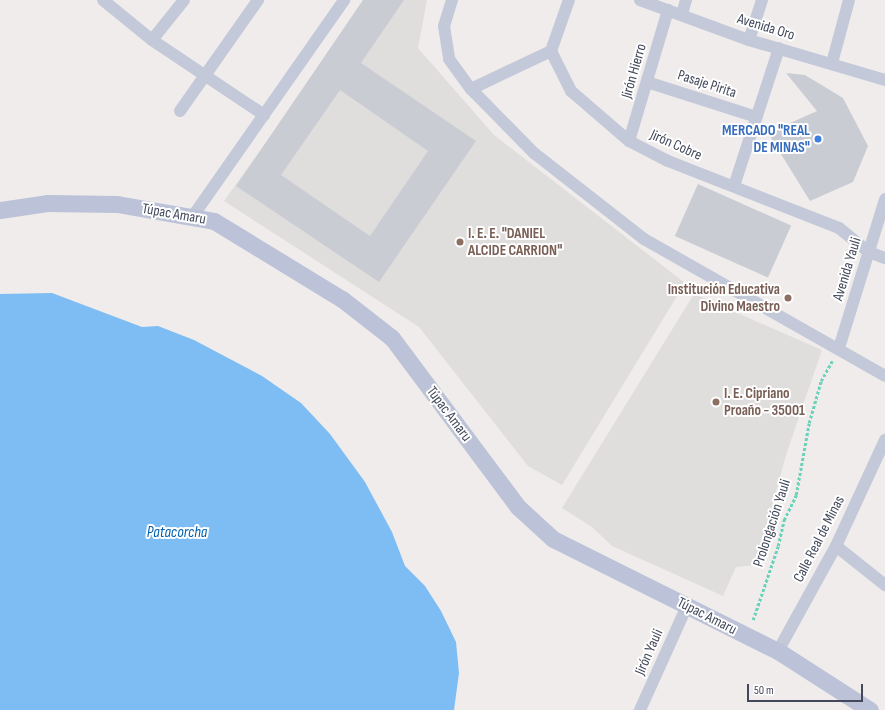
<!DOCTYPE html>
<meta charset="utf-8">
<style>
body{margin:0}
#map{position:relative;width:885px;height:710px;overflow:hidden;background:#efeceb;font-family:"Sofia Sans Condensed",sans-serif}
div>[style]{position:absolute}
.education>*{inset:0;background:#e0dddd}
.water>*{inset:0;background:#7dbdf3}
.building>*{inset:0;background:#caccd4;transform-origin:0 0}
.path>*{height:2.5px;margin-top:-1.25px;transform-origin:0;background:repeating-linear-gradient(90deg,#6ad2b9 0 3px,transparent 0 5px)}
.street>*{height:12px;margin:-6px;padding:0 6px;transform-origin:6px;border-radius:6px;background:#c3c9d8}
.secondary>*{height:17px;margin:-8.5px;padding:0 8.5px;transform-origin:8.5px;border-radius:8.5px;background:#bcc2d7}
.dots>*{width:11px;height:11px;translate:-50% -50%;box-sizing:border-box;border:2px solid #fff;border-radius:50%}
span{translate:-50% -50%;white-space:nowrap;text-align:center;line-height:1.15;-webkit-text-stroke:4px #fff;paint-order:stroke}
.street-label{font-size:15px;color:#43495b}
.shop-label{font-size:15px;color:#366cbe;font-weight:700}
.right{translate:-100% -50%;text-align:right}
.education-label{font-size:15px;color:#785e54;font-weight:700}
.left{translate:0 -50%;text-align:left}
.water-label{font-size:16px;color:#0060b0;font-style:italic}
.scale{position:absolute;left:747px;top:684px;width:116px;height:18px;box-sizing:border-box;border:2px solid #43495b;border-top:0;padding-left:5px;font-size:12px;line-height:14px;white-space:nowrap;color:#43495b;-webkit-text-stroke:3px #fff;paint-order:stroke}
</style>
<div id="map">
<div class="education">
<i style="clip-path:polygon(368px 0,427px 0,418px 48px,494px 135px,685px 283px,562px 485px,528px 466px,419px 327px,224px 201px)"></i>
<i style="clip-path:polygon(694px 294px,822px 350px,786px 455px,756px 565px,736px 567px,723px 596px,612px 546px,592px 527px,562px 508px)"></i>
</div>
<div class="water">
<i style="clip-path:polygon(52px 293px,142px 327px,158px 326px,194px 340px,262px 376px,301px 403px,330px 434px,365px 482px,392px 532px,405px 566px,425px 586px,441px 611px,456px 642px,459px 673px,454px 710px,0 710px,0 294px)"></i>
</div>
<div class="building">
<i style="clip-path:polygon(evenodd,363px 0,404px 0,361px 63px,476px 141px,379px 282px,236px 186px,363px 0,340px 90px,428px 151px,370px 236px,281px 175px,340px 90px)"></i>
<i style="clip-path:polygon(786px 73px,805px 75px,843px 98px,868px 146px,853px 182px,810px 201px,768px 133px,817px 111px)"></i>
<i style="left:698px;top:184px;width:102px;height:57px;rotate:24deg"></i>
</div>
<div class="path">
<i style="left:753px;top:620px;width:78px;rotate:-71.3deg"></i>
<i style="left:778px;top:546px;width:27px;rotate:-77deg"></i>
<i style="left:784px;top:520px;width:28px;rotate:-64deg"></i>
<i style="left:796px;top:495px;width:73px;rotate:-79.8deg"></i>
<i style="left:809px;top:423px;width:44px;rotate:-74.1deg"></i>
<i style="left:821px;top:381px;width:23px;rotate:-61deg"></i>
</div>
<div class="street">
<i style="left:103px;top:0;width:63px;rotate:39.2deg"></i>
<i style="left:152px;top:40px;width:135px;rotate:33.8deg"></i>
<i style="left:452px;top:0;width:27px;rotate:107deg"></i>
<i style="left:444px;top:26px;width:33px;rotate:81deg"></i>
<i style="left:449px;top:59px;width:37px;rotate:54deg"></i>
<i style="left:471px;top:89px;width:90px;rotate:45.5deg"></i>
<i style="left:534px;top:153px;width:140px;rotate:38deg"></i>
<i style="left:644px;top:239px;width:277px;rotate:29.6deg"></i>
<i style="left:640px;top:0;width:116px;rotate:20.2deg"></i>
<i style="left:749px;top:40px;width:142px;rotate:16.4deg"></i>
<i style="left:682px;top:14px;width:15px;rotate:-74deg"></i>
<i style="left:152px;top:40px;width:51px;rotate:-51.3deg"></i>
<i style="left:749px;top:40px;width:42px;rotate:-72deg"></i>
<i style="left:551px;top:51px;width:45px;rotate:63.4deg"></i>
<i style="left:571px;top:91px;width:77px;rotate:40.8deg"></i>
<i style="left:629px;top:141px;width:44px;rotate:27.1deg"></i>
<i style="left:668px;top:161px;width:184px;rotate:21.4deg"></i>
<i style="left:839px;top:228px;width:38px;rotate:39deg"></i>
<i style="left:869px;top:252px;width:17px;rotate:21deg"></i>
<i style="left:551px;top:51px;width:54px;rotate:-70.6deg"></i>
<i style="left:832px;top:63px;width:65px;rotate:-74.9deg"></i>
<i style="left:647px;top:82px;width:115px;rotate:17.7deg"></i>
<i style="left:471px;top:89px;width:89px;rotate:-25.4deg"></i>
<i style="left:180px;top:111px;width:136px;rotate:-54.9deg"></i>
<i style="left:629px;top:141px;width:137px;rotate:-73.4deg"></i>
<i style="left:734px;top:186px;width:145px;rotate:-71.9deg"></i>
<i style="left:193px;top:216px;width:264px;rotate:-55deg"></i>
<i style="left:839px;top:348px;width:156px;rotate:-72.8deg"></i>
<i style="left:836px;top:546px;width:63px;rotate:38.5deg"></i>
<i style="left:778px;top:651px;width:120px;rotate:-61.1deg"></i>
<i style="left:836px;top:546px;width:117px;rotate:-65.2deg"></i>
<i style="left:640px;top:710px;width:114px;rotate:-65.7deg"></i>
</div>
<div class="secondary">
<i style="left:0;top:210px;width:49px;rotate:-8.3deg"></i>
<i style="left:48px;top:203px;width:69px;rotate:0.8deg"></i>
<i style="left:117px;top:204px;width:98px;rotate:9.9deg"></i>
<i style="left:214px;top:221px;width:150px;rotate:31.4deg"></i>
<i style="left:342px;top:299px;width:63px;rotate:38deg"></i>
<i style="left:392px;top:338px;width:211px;rotate:53.3deg"></i>
<i style="left:518px;top:507px;width:47px;rotate:42.4deg"></i>
<i style="left:553px;top:539px;width:251px;rotate:26.5deg"></i>
<i style="left:778px;top:651px;width:109px;rotate:32.7deg"></i>
</div>
<div class="dots">
<i style="left:818px;top:139px;background:#3f7fe0"></i>
<i style="left:460px;top:242px;background:#8d6e63"></i>
<i style="left:788px;top:298px;background:#8d6e63"></i>
<i style="left:716px;top:402px;background:#8d6e63"></i>
</div>
<div class="street-label">
<span style="left:766px;top:27px;rotate:17deg">Avenida Oro</span>
<span style="left:634px;top:71px;rotate:-74deg">Jirón Hierro</span>
<span style="left:707px;top:84px;rotate:18deg">Pasaje Pirita</span>
<span style="left:676px;top:145px;rotate:24deg">Jirón Cobre</span>
<span style="left:174px;top:214px;rotate:10deg">Túpac Amaru</span>
<span style="left:847px;top:269px;rotate:-73deg">Avenida Yauli</span>
<span style="left:449px;top:414px;rotate:53deg">Túpac Amaru</span>
<span style="left:772px;top:523px;rotate:-72deg">Prolongación Yauli</span>
<span style="left:819px;top:539px;rotate:-63deg">Calle Real de Minas</span>
<span style="left:707px;top:616px;rotate:27deg">Túpac Amaru</span>
<span style="left:649px;top:652px;rotate:-66deg">Jirón Yauli</span>
</div>
<div class="shop-label">
<span class="right" style="left:810px;top:139px">MERCADO "REAL<br>DE MINAS"</span>
</div>
<div class="education-label">
<span class="left" style="left:468px;top:242px">I. E. E. "DANIEL<br>ALCIDE CARRION"</span>
<span class="right" style="left:780px;top:298px">Institución Educativa<br>Divino Maestro</span>
<span class="left" style="left:724px;top:402px">I. E. Cipriano<br>Proaño - 35001</span>
</div>
<div class="water-label">
<span style="left:177px;top:533px">Patacorcha</span>
</div>
<div class="scale">50 m</div>
</div>
